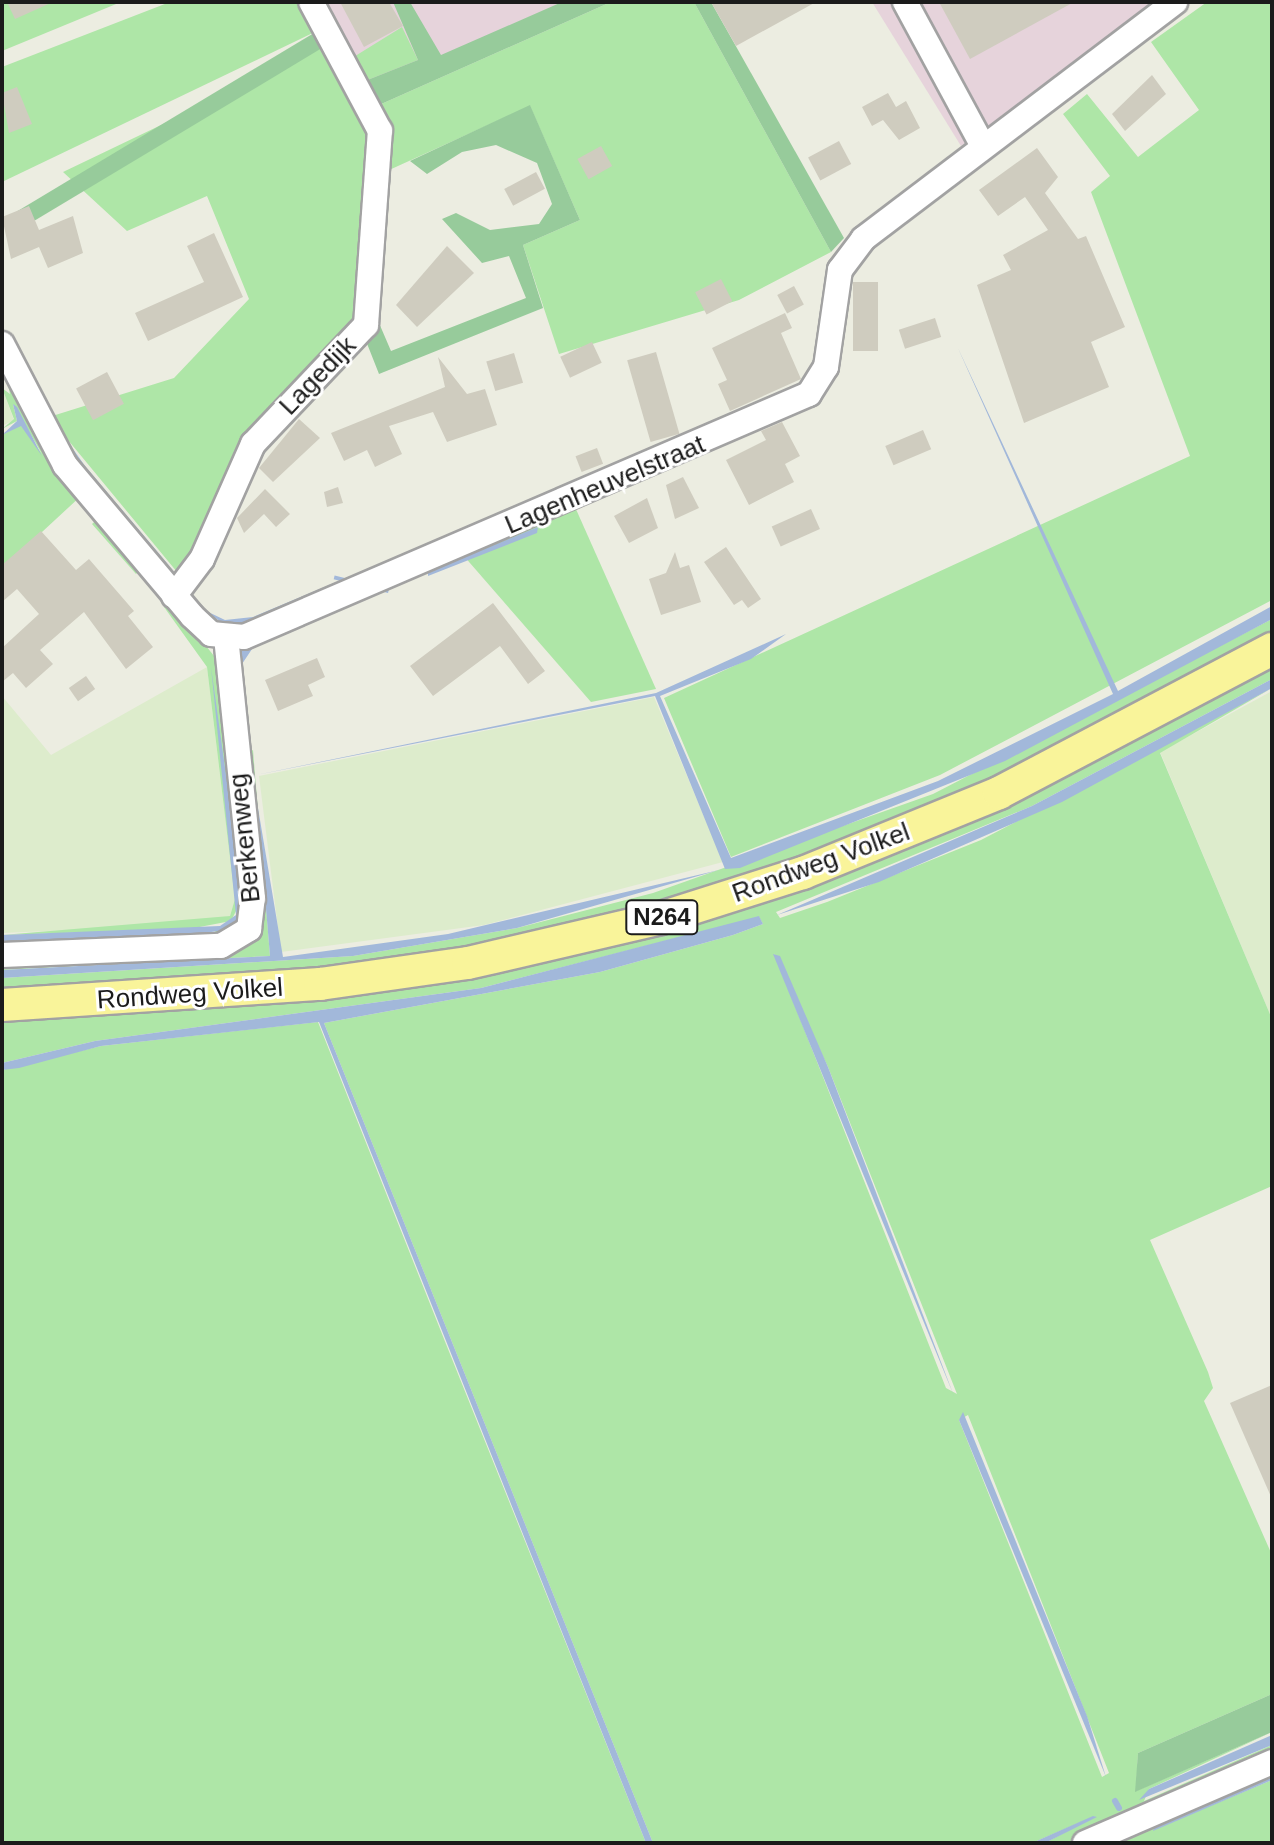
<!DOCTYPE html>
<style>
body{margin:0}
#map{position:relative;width:1274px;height:1845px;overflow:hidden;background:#ecede1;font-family:Arial,sans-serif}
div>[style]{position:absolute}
.industrial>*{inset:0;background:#e6d3db}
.farmland>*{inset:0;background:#ddeccc}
.grass>*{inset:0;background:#aee6a7}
.forest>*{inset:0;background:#97cb9b;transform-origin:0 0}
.water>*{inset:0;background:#a2b8da;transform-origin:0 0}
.stream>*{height:6px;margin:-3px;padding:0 3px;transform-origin:3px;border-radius:3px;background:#a2b8da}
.building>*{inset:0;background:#cfccbf;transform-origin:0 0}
.roads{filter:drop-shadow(2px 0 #a2a2a2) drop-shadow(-2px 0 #a2a2a2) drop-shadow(0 2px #a2a2a2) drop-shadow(0 -2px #a2a2a2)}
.minor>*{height:24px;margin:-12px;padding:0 12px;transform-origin:12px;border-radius:12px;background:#fff}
.major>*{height:32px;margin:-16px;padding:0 16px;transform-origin:16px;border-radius:16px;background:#f9f49a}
span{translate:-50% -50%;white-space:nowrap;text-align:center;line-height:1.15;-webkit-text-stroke:6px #fff;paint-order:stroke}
.shield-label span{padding:2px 6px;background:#fff;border:2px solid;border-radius:6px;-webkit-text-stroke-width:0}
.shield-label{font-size:24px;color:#1b1b1b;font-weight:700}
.street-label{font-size:26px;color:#1b1b1b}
.frame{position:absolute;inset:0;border:4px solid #1b1b1b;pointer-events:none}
</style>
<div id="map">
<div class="industrial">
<i style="clip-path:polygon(304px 2px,577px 2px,362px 106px)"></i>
<i style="clip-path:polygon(872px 2px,1160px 2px,961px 146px)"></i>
</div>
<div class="farmland">
<i style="clip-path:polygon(2px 388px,14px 420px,2px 426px)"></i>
<i style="clip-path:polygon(207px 667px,235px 899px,230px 916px,188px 925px,2px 933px,2px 696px,51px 755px)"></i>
<i style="clip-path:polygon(1272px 691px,1272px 1019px,1160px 752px)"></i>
<i style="clip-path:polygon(654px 697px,723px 862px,484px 925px,281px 952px,259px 776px)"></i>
</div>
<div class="grass">
<i style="clip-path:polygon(2px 2px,121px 2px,2px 51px)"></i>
<i style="clip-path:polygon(170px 2px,302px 2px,319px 30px,2px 182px,2px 67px)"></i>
<i style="clip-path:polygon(611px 2px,694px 2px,831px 252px,739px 300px,559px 354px,523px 245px,580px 220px,530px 106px,387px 171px,379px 105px)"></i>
<i style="clip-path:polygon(1207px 2px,1272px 2px,1272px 600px,940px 775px,731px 857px,664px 698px,1190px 456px,1091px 192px,1110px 176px,1063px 114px,1087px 94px,1138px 157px,1199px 110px,1151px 42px)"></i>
<i style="clip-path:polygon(402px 27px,418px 60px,365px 81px,352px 58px)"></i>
<i style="clip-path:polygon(328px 45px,373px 122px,367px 317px,239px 452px,182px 578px,49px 417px,174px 378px,249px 299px,207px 196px,127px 231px,63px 172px)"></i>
<i style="clip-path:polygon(2px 358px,82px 495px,2px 569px,2px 435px,21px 425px,42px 454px,13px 404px,17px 421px,2px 429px,14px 419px,2px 388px,10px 394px)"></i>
<i style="clip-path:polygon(575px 507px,656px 689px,591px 702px,463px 555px)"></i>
<i style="clip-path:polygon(100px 517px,142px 567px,136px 574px,92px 524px)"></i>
<i style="clip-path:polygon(171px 602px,218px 661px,250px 909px,240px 933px,2px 951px,2px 942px,214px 932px,241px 916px,211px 667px,239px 905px,231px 921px,189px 929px,2px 935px,230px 916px,235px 899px,207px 667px,164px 607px)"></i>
<i style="clip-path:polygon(1272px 619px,1272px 635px,1095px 732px,849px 844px,600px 923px,347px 970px,2px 992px,2px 978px,353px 956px,517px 928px,653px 893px,933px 794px)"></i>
<i style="clip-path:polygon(evenodd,1272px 661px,1272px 679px,1032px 806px,776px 912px,780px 918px,827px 902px,981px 840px,1272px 688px,1160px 753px,1272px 1019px,1272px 1186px,1150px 1240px,1208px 1372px,1213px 1388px,1204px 1401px,1272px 1555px,1272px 1694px,1138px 1753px,1136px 1791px,1272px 1732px,1149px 1789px,1144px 1801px,1272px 1745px,1272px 1756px,1073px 1843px,1045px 1843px,1095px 1816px,1032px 1843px,653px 1843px,324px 1023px,600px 972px,733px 935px,763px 924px,759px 917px,481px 988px,95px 1041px,2px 1063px,2px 1017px,606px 944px,1272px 661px,774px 953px,828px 1067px,957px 1394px,946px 1388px,774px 953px,1272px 661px,968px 1415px,1109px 1773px,1102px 1777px,959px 1420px,968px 1415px)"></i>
<i style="clip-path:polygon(253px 750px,270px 956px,2px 970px,2px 960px,251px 945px,259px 930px,240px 755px)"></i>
<i style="clip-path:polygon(318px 1022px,446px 1344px,646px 1843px,2px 1843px,2px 1070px,101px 1046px)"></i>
<i style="clip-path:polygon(1272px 1767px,1272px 1775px,1153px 1830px,1272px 1780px,1272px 1843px,1097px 1843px)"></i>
</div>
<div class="forest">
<i style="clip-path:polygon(393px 2px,410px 2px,441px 55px,562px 2px,611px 2px,379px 105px,365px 81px,418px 60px)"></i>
<i style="clip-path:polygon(694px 2px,711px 2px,844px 238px,831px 252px)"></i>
<i style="left:319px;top:30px;width:17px;height:352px;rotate:59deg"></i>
<i style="clip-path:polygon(530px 105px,580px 220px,523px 245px,543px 308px,379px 374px,364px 336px,379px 323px,391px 351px,526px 298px,509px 256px,482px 263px,442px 219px,456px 213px,490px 230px,539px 224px,552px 204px,537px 163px,496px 145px,462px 152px,427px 174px,410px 161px)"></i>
<i style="clip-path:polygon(1272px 1694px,1272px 1732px,1135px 1792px,1138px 1753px)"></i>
</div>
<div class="water">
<i style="clip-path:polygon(957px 346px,1118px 691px,1272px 606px,1272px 619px,1005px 761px,740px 868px,725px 869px,655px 696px,256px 775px,656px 693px,786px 634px,751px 659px,660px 696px,731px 858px,938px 781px,1113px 694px)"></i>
<i style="clip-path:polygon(13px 404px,17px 407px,42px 456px,21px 426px,2px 435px,17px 421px)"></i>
<i style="clip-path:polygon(61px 432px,85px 466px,177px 575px,74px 459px)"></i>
<i style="clip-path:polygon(538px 527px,537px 533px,428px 576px,428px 572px)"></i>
<i style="clip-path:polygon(420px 547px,247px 625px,224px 624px,204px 610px,225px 620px,253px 617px)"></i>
<i style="left:389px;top:589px;width:4px;height:56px;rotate:104deg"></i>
<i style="clip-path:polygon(254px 646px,242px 664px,248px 744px,239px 652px)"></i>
<i style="clip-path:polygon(211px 667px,242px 890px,238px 920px,225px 930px,184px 936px,2px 942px,2px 935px,220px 926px,236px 915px)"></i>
<i style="clip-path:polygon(1272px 679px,1272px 688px,1062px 802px,879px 882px,777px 915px,1032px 806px)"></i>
<i style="clip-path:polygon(257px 802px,283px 957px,448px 934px,719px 870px,517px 928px,353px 956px,2px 978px,2px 970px,270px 956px)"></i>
<i style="clip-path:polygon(759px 916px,763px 924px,733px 935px,600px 972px,324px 1023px,653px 1843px,646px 1843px,319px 1022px,101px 1046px,19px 1068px,2px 1070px,2px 1063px,95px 1041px,481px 988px)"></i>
<i style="clip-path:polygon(773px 954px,780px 956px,828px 1067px,954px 1396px)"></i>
<i style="clip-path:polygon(963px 1412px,1087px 1716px,1106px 1777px,959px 1420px)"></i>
<i style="clip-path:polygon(1272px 1735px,1272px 1745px,1139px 1800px,1149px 1789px)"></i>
<i style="clip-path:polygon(1272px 1775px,1272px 1780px,1153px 1831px,1155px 1826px)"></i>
<i style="clip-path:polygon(1097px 1817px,1045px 1843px,1032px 1843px,1093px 1816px)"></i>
</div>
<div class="stream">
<i style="left:1115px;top:1801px;width:8px;rotate:60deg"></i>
</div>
<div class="building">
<i style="clip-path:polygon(7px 2px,53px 2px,15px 19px)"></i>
<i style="clip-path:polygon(340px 2px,389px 2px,403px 26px,364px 47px)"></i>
<i style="clip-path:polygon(711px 2px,816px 2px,736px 46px)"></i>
<i style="clip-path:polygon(939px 2px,1074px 2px,970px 59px)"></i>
<i style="clip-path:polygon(1152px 75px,1166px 94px,1125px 131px,1112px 114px)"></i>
<i style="clip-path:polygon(17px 87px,32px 124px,9px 133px,2px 93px)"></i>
<i style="clip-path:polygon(888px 93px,896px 107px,906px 101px,920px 128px,899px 140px,883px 120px,872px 126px,862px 107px)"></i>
<i style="left:839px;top:141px;width:26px;height:35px;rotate:62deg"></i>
<i style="left:601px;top:146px;width:23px;height:27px;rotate:61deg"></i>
<i style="clip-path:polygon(1037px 148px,1058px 177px,1045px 193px,1078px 239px,1086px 236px,1125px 327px,1091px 342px,1109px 387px,1024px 423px,977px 285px,1011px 270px,1003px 255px,1048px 230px,1025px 197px,998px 216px,979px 190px)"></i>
<i style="left:536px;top:172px;width:19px;height:36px;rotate:62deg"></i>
<i style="clip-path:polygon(29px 206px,39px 230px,73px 216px,83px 253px,48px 268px,39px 247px,11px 259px,2px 217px)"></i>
<i style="clip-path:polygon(214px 233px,243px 297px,148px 341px,135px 313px,204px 282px,187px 246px)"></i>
<i style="clip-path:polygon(447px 246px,474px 273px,417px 327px,396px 305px)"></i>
<i style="left:721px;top:279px;width:25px;height:29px;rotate:63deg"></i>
<i style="left:853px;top:282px;width:25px;height:69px"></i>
<i style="left:794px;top:286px;width:21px;height:19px;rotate:62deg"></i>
<i style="clip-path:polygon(785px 313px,792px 328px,781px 333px,801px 379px,730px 411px,718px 384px,727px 380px,712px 348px)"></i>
<i style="left:935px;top:318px;width:20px;height:38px;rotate:72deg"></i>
<i style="left:592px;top:342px;width:23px;height:35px;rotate:65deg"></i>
<i style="left:656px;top:352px;width:85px;height:30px;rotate:74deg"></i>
<i style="left:514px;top:353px;width:31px;height:29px;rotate:73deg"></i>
<i style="clip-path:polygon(438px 357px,467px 394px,485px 389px,497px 425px,447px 442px,433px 412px,389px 426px,402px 454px,375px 467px,367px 450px,344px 461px,331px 433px,445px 387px)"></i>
<i style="left:107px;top:372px;width:36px;height:35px;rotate:62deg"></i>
<i style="clip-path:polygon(299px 419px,320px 438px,273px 482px,259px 468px)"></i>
<i style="clip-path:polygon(782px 422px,800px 456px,785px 464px,794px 482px,749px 505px,726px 460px,766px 440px,761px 431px)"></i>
<i style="left:923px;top:430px;width:21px;height:41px;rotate:67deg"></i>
<i style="left:597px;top:448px;width:17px;height:23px;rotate:69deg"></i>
<i style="clip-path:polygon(683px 477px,699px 508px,675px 519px,666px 485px)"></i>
<i style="clip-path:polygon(338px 487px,343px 503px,327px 507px,324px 492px)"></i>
<i style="clip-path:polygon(265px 489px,290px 514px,276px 527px,264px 514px,244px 533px,237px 518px)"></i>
<i style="clip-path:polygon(647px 498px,658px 528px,629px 543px,614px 516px)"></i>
<i style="left:811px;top:509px;width:22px;height:43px;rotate:66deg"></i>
<i style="clip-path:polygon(41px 531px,76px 570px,89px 559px,134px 611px,128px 616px,153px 647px,126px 669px,84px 612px,40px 650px,53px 664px,26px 688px,13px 673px,2px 682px,2px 648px,39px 614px,17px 589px,2px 602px,2px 565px)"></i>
<i style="clip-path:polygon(726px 547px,761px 599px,748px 608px,742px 600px,734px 605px,704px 562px)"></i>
<i style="clip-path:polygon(675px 552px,680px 568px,689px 565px,701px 602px,661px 615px,649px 579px,666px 573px)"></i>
<i style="clip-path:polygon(493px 603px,545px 671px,528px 684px,500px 646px,433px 696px,410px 666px)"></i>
<i style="clip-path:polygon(317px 658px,325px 677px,308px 685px,313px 696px,278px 711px,265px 680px)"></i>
<i style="left:86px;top:676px;width:16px;height:21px;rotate:55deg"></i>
<i style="clip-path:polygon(1272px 1385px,1272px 1499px,1230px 1403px)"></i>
</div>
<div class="roads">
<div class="minor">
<i style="left:905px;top:2px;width:164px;rotate:61.6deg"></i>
<i style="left:2px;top:344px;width:136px;rotate:62.5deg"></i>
<i style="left:65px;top:465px;width:197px;rotate:49.9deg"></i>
<i style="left:192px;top:616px;width:26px;rotate:43deg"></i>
<i style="left:211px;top:634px;width:33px;rotate:5deg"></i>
<i style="left:244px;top:637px;width:615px;rotate:-23.27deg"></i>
<i style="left:809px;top:394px;width:32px;rotate:-58deg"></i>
<i style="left:826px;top:367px;width:98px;rotate:-81.8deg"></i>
<i style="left:840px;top:270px;width:39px;rotate:-53deg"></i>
<i style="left:863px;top:239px;width:392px;rotate:-37.2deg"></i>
<i style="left:174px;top:596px;width:46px;rotate:-52.9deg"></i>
<i style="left:202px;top:559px;width:126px;rotate:-66.1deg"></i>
<i style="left:253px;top:444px;width:164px;rotate:-46.5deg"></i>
<i style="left:366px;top:325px;width:195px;rotate:-85.9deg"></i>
<i style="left:380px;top:131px;width:146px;rotate:-118.1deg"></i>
<i style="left:2px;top:955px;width:219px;rotate:-2.4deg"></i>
<i style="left:221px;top:946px;width:33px;rotate:-31deg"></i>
<i style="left:249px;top:929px;width:31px;rotate:-83deg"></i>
<i style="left:253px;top:898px;width:261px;rotate:-95.9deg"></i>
<i style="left:1085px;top:1843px;width:204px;rotate:-23.4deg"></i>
</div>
<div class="major">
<i style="left:2px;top:1005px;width:319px;rotate:-3.8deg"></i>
<i style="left:320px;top:984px;width:149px;rotate:-8.1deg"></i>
<i style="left:468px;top:963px;width:198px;rotate:-13.1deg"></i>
<i style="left:661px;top:918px;width:149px;rotate:-17.6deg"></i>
<i style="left:803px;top:873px;width:212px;rotate:-22.2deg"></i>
<i style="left:999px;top:793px;width:309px;rotate:-27.8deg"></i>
</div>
</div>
<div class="shield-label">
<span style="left:662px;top:917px">N264</span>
</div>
<div class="street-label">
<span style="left:318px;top:376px;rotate:-46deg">Lagedijk</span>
<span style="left:605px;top:485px;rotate:-23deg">Lagenheuvelstraat</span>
<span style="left:245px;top:838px;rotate:-96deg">Berkenweg</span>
<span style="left:821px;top:863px;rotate:-20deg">Rondweg Volkel</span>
<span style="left:190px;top:994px;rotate:-4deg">Rondweg Volkel</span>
</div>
<div class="frame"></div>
</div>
